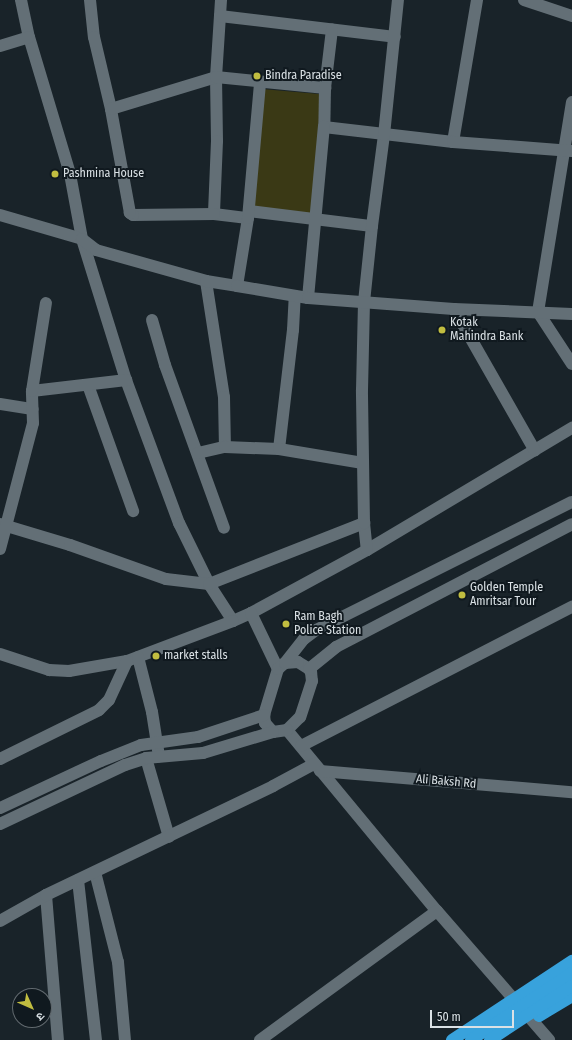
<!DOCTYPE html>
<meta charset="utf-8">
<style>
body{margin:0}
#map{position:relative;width:572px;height:1040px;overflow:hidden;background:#192329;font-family:"Fira Sans Condensed","Noto Sans Devanagari",sans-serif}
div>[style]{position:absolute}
.green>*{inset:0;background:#3a3915;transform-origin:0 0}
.street>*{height:12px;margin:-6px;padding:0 6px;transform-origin:6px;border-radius:6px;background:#636f76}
.secondary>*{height:12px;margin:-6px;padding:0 6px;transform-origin:6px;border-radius:6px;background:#636f76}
.highway>*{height:12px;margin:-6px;padding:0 6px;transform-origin:6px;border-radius:6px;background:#38a2dc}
.dots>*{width:11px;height:11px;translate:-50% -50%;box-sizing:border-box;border:2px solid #10191f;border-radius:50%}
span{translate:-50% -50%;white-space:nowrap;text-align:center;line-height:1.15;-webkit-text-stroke:4px #10191f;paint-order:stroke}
.poi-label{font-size:12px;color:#dae1e5}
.left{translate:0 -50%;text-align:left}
.street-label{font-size:12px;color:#dae1e5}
.north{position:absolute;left:12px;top:988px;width:40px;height:40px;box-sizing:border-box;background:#10191f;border:1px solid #61696e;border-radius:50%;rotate:135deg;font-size:11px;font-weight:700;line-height:16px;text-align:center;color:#dae1e5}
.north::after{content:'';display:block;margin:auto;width:14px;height:18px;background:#c1bd40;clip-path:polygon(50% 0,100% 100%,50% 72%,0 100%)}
.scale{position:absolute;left:430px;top:1010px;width:84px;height:18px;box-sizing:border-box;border:2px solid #dae1e5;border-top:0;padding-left:5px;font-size:12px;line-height:14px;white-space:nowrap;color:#dae1e5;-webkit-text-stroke:3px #10191f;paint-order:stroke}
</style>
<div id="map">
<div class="green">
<i style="left:262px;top:89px;width:60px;height:121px;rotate:5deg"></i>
</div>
<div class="street">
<i style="left:21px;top:0;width:38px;rotate:78deg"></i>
<i style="left:29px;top:37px;width:143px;rotate:73.3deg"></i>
<i style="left:70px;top:174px;width:66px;rotate:79.5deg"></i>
<i style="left:82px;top:239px;width:148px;rotate:72.7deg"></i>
<i style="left:126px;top:380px;width:153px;rotate:69.7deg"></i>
<i style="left:179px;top:523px;width:68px;rotate:63.8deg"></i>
<i style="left:209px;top:584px;width:44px;rotate:57deg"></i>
<i style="left:233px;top:621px;width:20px;rotate:-24deg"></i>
<i style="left:251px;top:613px;width:132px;rotate:-28.5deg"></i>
<i style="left:367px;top:550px;width:239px;rotate:-30.8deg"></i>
<i style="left:90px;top:0;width:37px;rotate:84deg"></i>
<i style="left:94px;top:37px;width:74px;rotate:76.7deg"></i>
<i style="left:221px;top:0;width:77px;rotate:93.7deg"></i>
<i style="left:216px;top:77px;width:64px;rotate:89.1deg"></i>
<i style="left:217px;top:141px;width:73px;rotate:92.4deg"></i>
<i style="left:214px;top:214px;width:34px;rotate:7deg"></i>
<i style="left:248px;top:218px;width:69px;rotate:99.2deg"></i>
<i style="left:220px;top:16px;width:176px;rotate:6.8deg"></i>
<i style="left:0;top:46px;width:30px;rotate:-17deg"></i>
<i style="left:325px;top:88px;width:59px;rotate:-83.2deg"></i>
<i style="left:572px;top:102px;width:213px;rotate:99.2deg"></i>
<i style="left:538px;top:312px;width:62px;rotate:56.8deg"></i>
<i style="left:453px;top:142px;width:144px;rotate:-80.4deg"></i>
<i style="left:249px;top:211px;width:124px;rotate:7deg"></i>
<i style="left:214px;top:214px;width:81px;rotate:179.3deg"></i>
<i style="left:133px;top:215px;width:4px;rotate:-146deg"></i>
<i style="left:130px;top:213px;width:106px;rotate:-100.4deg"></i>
<i style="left:111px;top:109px;width:110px;rotate:-16.9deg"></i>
<i style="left:216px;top:77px;width:110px;rotate:5.8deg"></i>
<i style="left:325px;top:88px;width:39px;rotate:91deg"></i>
<i style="left:324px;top:127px;width:130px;rotate:6.6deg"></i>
<i style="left:453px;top:142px;width:119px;rotate:4.3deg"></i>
<i style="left:248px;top:218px;width:136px;rotate:-84.9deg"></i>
<i style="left:206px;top:281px;width:117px;rotate:81.2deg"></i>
<i style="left:224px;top:397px;width:50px;rotate:88.9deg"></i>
<i style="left:308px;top:298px;width:172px;rotate:-84.7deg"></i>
<i style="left:454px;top:309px;width:163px;rotate:60.3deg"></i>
<i style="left:152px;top:320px;width:47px;rotate:73.9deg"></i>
<i style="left:165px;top:365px;width:173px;rotate:70.1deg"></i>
<i style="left:88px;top:385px;width:134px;rotate:70.3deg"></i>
<i style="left:32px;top:391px;width:95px;rotate:-6.7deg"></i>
<i style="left:0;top:404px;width:33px;rotate:9deg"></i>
<i style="left:279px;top:449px;width:120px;rotate:-83.3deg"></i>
<i style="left:293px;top:330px;width:34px;rotate:-87deg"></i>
<i style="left:198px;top:453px;width:28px;rotate:-13deg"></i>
<i style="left:225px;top:447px;width:54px;rotate:2.1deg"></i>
<i style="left:279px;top:449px;width:85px;rotate:9.5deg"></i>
<i style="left:364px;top:523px;width:27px;rotate:84deg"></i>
<i style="left:0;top:524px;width:73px;rotate:16.7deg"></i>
<i style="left:70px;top:545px;width:102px;rotate:19.5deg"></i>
<i style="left:166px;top:579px;width:43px;rotate:6.6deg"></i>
<i style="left:209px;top:584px;width:167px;rotate:-21.5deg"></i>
<i style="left:364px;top:523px;width:133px;rotate:-90.9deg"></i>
<i style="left:362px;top:390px;width:88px;rotate:-88.7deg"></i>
<i style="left:364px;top:302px;width:76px;rotate:-84deg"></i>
<i style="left:372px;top:226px;width:92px;rotate:-82.5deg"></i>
<i style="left:384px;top:135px;width:136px;rotate:-84.1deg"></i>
<i style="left:0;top:549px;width:130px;rotate:-75.3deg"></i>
<i style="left:33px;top:423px;width:32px;rotate:-92deg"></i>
<i style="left:32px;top:391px;width:89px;rotate:-81deg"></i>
<i style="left:251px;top:613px;width:62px;rotate:64.3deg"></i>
<i style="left:0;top:654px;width:52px;rotate:18.1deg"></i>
<i style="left:49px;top:670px;width:20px;rotate:3deg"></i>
<i style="left:69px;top:671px;width:59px;rotate:-9.8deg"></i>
<i style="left:127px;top:661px;width:113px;rotate:-20.7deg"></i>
<i style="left:138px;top:657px;width:57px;rotate:75.7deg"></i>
<i style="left:152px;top:712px;width:45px;rotate:81deg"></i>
<i style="left:287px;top:730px;width:235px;rotate:50.4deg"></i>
<i style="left:437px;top:911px;width:171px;rotate:49deg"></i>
<i style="left:301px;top:746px;width:305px;rotate:-27.2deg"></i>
<i style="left:146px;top:758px;width:82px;rotate:73.8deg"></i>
<i style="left:0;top:759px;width:110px;rotate:-26.3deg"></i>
<i style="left:99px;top:710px;width:14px;rotate:-45deg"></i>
<i style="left:109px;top:700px;width:43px;rotate:-65.2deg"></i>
<i style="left:320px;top:771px;width:253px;rotate:4.8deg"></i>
<i style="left:95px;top:872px;width:93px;rotate:75.7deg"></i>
<i style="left:118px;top:962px;width:78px;rotate:84.9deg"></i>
<i style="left:78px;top:880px;width:161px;rotate:83.6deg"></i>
<i style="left:46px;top:895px;width:145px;rotate:85.3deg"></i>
<i style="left:0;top:921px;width:53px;rotate:-29.5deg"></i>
<i style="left:46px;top:895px;width:252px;rotate:-25.6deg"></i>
<i style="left:273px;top:786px;width:47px;rotate:-28.2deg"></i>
<i style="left:260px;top:1040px;width:219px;rotate:-36.1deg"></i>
</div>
<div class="secondary">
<i style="left:524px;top:0;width:51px;rotate:18.4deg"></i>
<i style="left:0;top:215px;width:85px;rotate:16.3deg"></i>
<i style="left:82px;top:239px;width:18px;rotate:38deg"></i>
<i style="left:96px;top:250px;width:114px;rotate:15.7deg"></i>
<i style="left:206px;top:281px;width:31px;rotate:9deg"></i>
<i style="left:237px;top:286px;width:72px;rotate:9.6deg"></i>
<i style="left:308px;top:298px;width:146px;rotate:4.3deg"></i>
<i style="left:454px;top:309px;width:118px;rotate:2.4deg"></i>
<i style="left:298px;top:662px;width:13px;rotate:32deg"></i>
<i style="left:309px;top:669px;width:4px;rotate:56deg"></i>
<i style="left:311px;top:672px;width:9px;rotate:84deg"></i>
<i style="left:312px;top:681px;width:38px;rotate:108deg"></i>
<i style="left:300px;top:717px;width:18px;rotate:135deg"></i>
<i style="left:287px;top:730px;width:14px;rotate:172deg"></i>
<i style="left:273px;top:732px;width:12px;rotate:-132deg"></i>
<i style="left:265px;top:723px;width:8px;rotate:-97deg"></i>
<i style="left:264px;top:715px;width:48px;rotate:-73.1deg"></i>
<i style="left:278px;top:669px;width:9px;rotate:-41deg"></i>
<i style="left:285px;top:663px;width:13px;rotate:-4deg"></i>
<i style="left:285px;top:663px;width:31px;rotate:-52deg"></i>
<i style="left:304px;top:639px;width:15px;rotate:-37deg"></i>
<i style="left:316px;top:630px;width:286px;rotate:-26.6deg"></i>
<i style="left:309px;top:669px;width:35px;rotate:-39deg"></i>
<i style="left:336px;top:647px;width:266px;rotate:-27.5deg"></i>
<i style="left:0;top:808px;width:111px;rotate:-25deg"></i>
<i style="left:101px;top:761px;width:43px;rotate:-21.8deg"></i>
<i style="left:141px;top:745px;width:58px;rotate:-8deg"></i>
<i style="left:198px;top:737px;width:70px;rotate:-18.4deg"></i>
<i style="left:0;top:824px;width:138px;rotate:-25.3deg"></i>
<i style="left:125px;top:765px;width:22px;rotate:-18deg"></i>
<i style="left:146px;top:758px;width:57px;rotate:-5deg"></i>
<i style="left:203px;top:753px;width:73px;rotate:-16.7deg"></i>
</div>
<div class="highway">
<i style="left:539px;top:1016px;width:39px;rotate:-31deg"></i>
<i style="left:452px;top:1040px;width:144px;rotate:-33.4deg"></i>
<i style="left:471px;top:1040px;width:121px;rotate:-33.6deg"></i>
<i style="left:490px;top:1040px;width:98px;rotate:-33.4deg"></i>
</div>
<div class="dots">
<i style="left:257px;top:76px;background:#c1bd40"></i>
<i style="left:55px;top:174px;background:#c1bd40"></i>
<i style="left:442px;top:330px;background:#c1bd40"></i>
<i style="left:462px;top:595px;background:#c1bd40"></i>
<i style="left:286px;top:624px;background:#c1bd40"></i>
<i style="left:156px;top:656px;background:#c1bd40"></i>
</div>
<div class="poi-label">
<span class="left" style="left:265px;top:76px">Bindra Paradise</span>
<span class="left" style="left:63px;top:174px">Pashmina House</span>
<span class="left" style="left:450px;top:330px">Kotak<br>Mahindra Bank</span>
<span class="left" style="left:470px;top:595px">Golden Temple<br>Amritsar Tour</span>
<span class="left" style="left:294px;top:624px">Ram Bagh<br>Police Station</span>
<span class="left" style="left:164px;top:656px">market stalls</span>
</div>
<div class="street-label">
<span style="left:446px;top:782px;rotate:5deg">Ali Baksh Rd</span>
</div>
<div class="north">उ</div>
<div class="scale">50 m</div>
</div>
